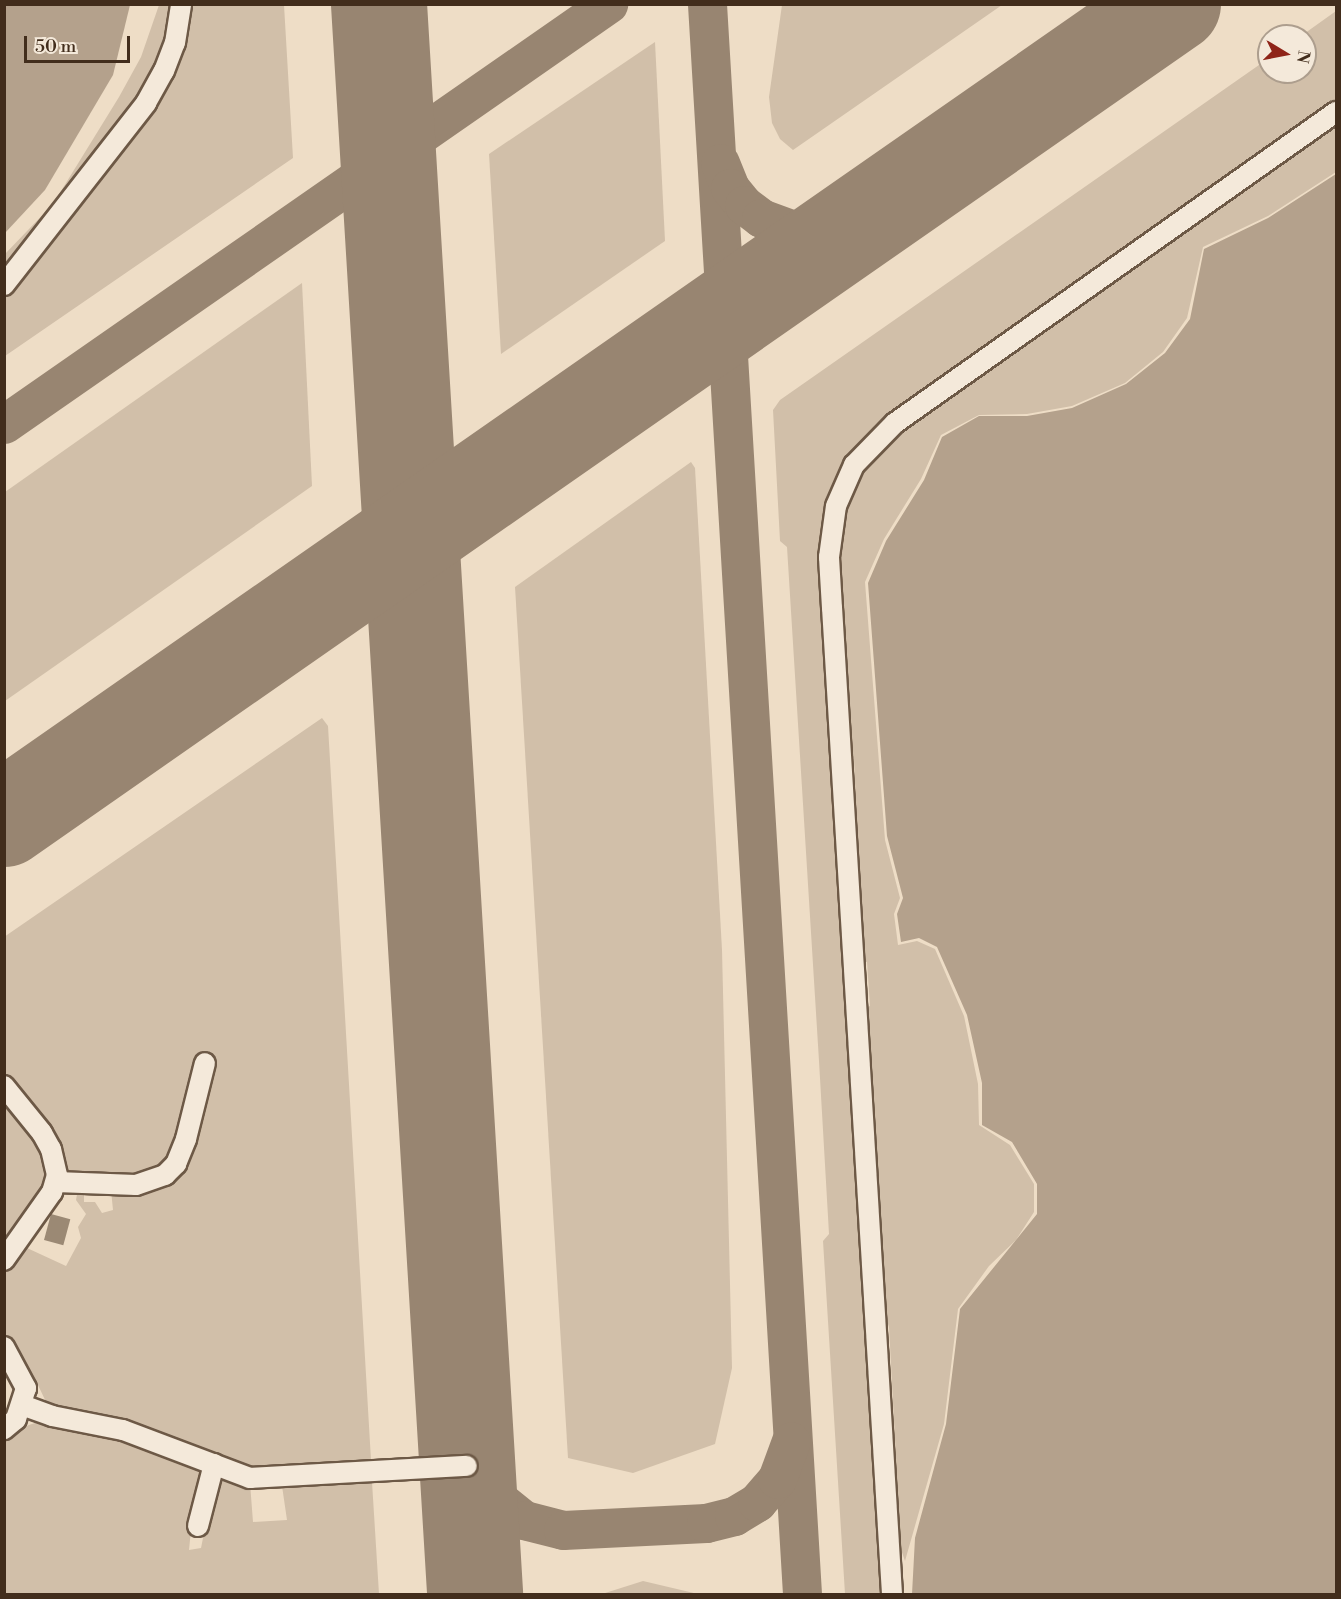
<!DOCTYPE html>
<style>
body{margin:0}
#map{position:relative;width:1341px;height:1599px;overflow:hidden;background:#eeddc6;font-family:"Libre Bodoni",serif}
div>[style]{position:absolute}
.green>*{inset:0;background:#d1bfa9}
.water>*{inset:0;background:#b4a18c}
.taxiway>*{height:39px;margin:-19.5px;padding:0 19.5px;transform-origin:19.5px;border-radius:19.5px;background:#988571}
.runway>*{height:96px;margin:-48px;padding:0 48px;transform-origin:48px;border-radius:48px;background:#988571}
.building>*{inset:0;background:#9b8974;transform-origin:0 0}
.roads{filter:drop-shadow(2px 0 #6d5946) drop-shadow(-2px 0 #6d5946) drop-shadow(0 2px #6d5946) drop-shadow(0 -2px #6d5946)}
.minor>*{height:20px;margin:-10px;padding:0 10px;transform-origin:10px;border-radius:10px;background:#f4e9da}
span{translate:-50% -50%;white-space:nowrap;text-align:center;line-height:1.15;-webkit-text-stroke:6px #f4e9da;paint-order:stroke}
.frame{position:absolute;inset:0;border:6px solid #422d1c;pointer-events:none}
.north{position:absolute;left:1257px;top:24px;width:60px;height:60px;box-sizing:border-box;background:#f4e9da;border:2px solid #ad9e8e;border-radius:50%;rotate:100deg;font-size:16px;font-weight:700;line-height:24px;text-align:center;color:#422d1c}
.north::after{content:'';display:block;margin:auto;width:21px;height:27px;background:#8f2418;clip-path:polygon(50% 0,100% 100%,50% 72%,0 100%)}
.scale{position:absolute;left:24px;top:36px;width:106px;height:27px;box-sizing:border-box;border:3px solid #422d1c;border-top:0;padding-left:8px;font-size:18px;line-height:21px;white-space:nowrap;color:#422d1c;-webkit-text-stroke:4px #f4e9da;paint-order:stroke}
</style>
<div id="map">
<div class="green">
<i style="clip-path:polygon(159px 5px,173px 5px,167px 44px,145px 91px,5px 275px,5px 254px,53px 204px,119px 97px,141px 57px)"></i>
<i style="clip-path:polygon(188px 5px,284px 5px,293px 158px,5px 356px,5px 294px,35px 261px,149px 111px)"></i>
<i style="clip-path:polygon(782px 5px,782px 4px,1002px 5px,793px 150px,780px 139px,772px 123px,769px 97px)"></i>
<i style="clip-path:polygon(1336px 11px,1336px 104px,888px 420px,828px 512px,885px 1594px,845px 1594px,823px 1241px,829px 1234px,819px 1061px,787px 547px,780px 541px,773px 410px,780px 400px,1269px 58px,1269px 72px,1305px 72px,1305px 36px,1301px 36px)"></i>
<i style="clip-path:polygon(655px 42px,665px 241px,501px 354px,489px 154px)"></i>
<i style="clip-path:polygon(1336px 120px,1336px 172px,1268px 216px,1203px 247px,1187px 318px,1163px 352px,1125px 383px,1072px 406px,1027px 414px,979px 415px,941px 435px,921px 479px,884px 539px,865px 582px,885px 840px,900px 898px,894px 914px,898px 945px,917px 941px,935px 949px,964px 1016px,978px 1084px,979px 1125px,1010px 1145px,1034px 1184px,1034px 1212px,1016px 1240px,989px 1266px,958px 1309px,944px 1424px,905px 1561px,896px 1535px,900px 1533px,889px 1327px,883px 1309px,866px 1008px,870px 1006px,867px 962px,862px 961px,854px 758px,849px 756px,847px 737px,852px 733px,847px 662px,841px 632px,844px 626px,842px 573px,836px 550px,840px 518px,863px 467px,889px 437px)"></i>
<i style="clip-path:polygon(302px 283px,312px 486px,5px 701px,5px 492px)"></i>
<i style="clip-path:polygon(691px 462px,695px 468px,722px 950px,732px 1368px,715px 1444px,633px 1473px,568px 1458px,515px 587px)"></i>
<i style="clip-path:polygon(322px 718px,328px 726px,371px 1460px,250px 1475px,48px 1406px,37px 1383px,32px 1381px,5px 1342px,5px 1267px,27px 1248px,66px 1266px,81px 1238px,78px 1227px,86px 1214px,76px 1200px,78px 1189px,84px 1189px,84px 1202px,95px 1202px,102px 1213px,113px 1210px,111px 1190px,144px 1188px,178px 1150px,152px 1176px,71px 1180px,5px 1081px,4px 937px)"></i>
<i style="clip-path:polygon(4px 1091px,41px 1137px,52px 1182px,4px 1255px)"></i>
<i style="clip-path:polygon(44px 1420px,90px 1427px,210px 1466px,186px 1522px,191px 1530px,189px 1550px,201px 1548px,217px 1469px,250px 1483px,253px 1522px,287px 1520px,282px 1486px,369px 1478px,372px 1482px,379px 1594px,5px 1594px,4px 1441px,26px 1426px)"></i>
<i style="clip-path:polygon(643px 1581px,698px 1594px,602px 1594px)"></i>
</div>
<div class="water">
<i style="clip-path:polygon(5px 4px,130px 5px,113px 75px,45px 190px,5px 233px)"></i>
<i style="clip-path:polygon(1336px 174px,1336px 1594px,912px 1594px,915px 1538px,946px 1424px,960px 1309px,1037px 1214px,1037px 1184px,1012px 1142px,982px 1125px,982px 1083px,967px 1015px,937px 947px,919px 938px,901px 942px,897px 914px,903px 898px,887px 836px,868px 583px,886px 541px,924px 480px,942px 437px,979px 416px,1027px 416px,1072px 408px,1126px 384px,1165px 353px,1190px 319px,1204px 249px,1268px 218px)"></i>
</div>
<div class="taxiway">
<i style="left:707px;top:4px;width:1593px;rotate:86.58deg"></i>
<i style="left:720px;top:163px;width:27px;rotate:68deg"></i>
<i style="left:730px;top:188px;width:22px;rotate:51deg"></i>
<i style="left:744px;top:205px;width:21px;rotate:37deg"></i>
<i style="left:761px;top:218px;width:40px;rotate:20.2deg"></i>
<i style="left:799px;top:232px;width:32px;rotate:-2deg"></i>
<i style="left:831px;top:231px;width:22px;rotate:-18deg"></i>
<i style="left:852px;top:224px;width:65px;rotate:-31.7deg"></i>
<i style="left:4px;top:424px;width:736px;rotate:-34.81deg"></i>
<i style="left:465px;top:1431px;width:70px;rotate:66.4deg"></i>
<i style="left:493px;top:1495px;width:40px;rotate:39deg"></i>
<i style="left:524px;top:1520px;width:40px;rotate:14.4deg"></i>
<i style="left:563px;top:1530px;width:143px;rotate:-2.8deg"></i>
<i style="left:706px;top:1523px;width:29px;rotate:-14deg"></i>
<i style="left:734px;top:1516px;width:27px;rotate:-31deg"></i>
<i style="left:757px;top:1502px;width:30px;rotate:-49deg"></i>
<i style="left:777px;top:1479px;width:40px;rotate:-69.8deg"></i>
</div>
<div class="runway">
<i style="left:379px;top:4px;width:1593px;rotate:86.54deg"></i>
<i style="left:4px;top:819px;width:1425px;rotate:-34.88deg"></i>
</div>
<div class="building">
<i style="left:51px;top:1214px;width:20px;height:27px;rotate:15deg"></i>
</div>
<div class="roads">
<div class="minor">
<i style="left:4px;top:285px;width:231px;rotate:-52deg"></i>
<i style="left:146px;top:103px;width:37px;rotate:-61deg"></i>
<i style="left:164px;top:71px;width:30px;rotate:-69deg"></i>
<i style="left:175px;top:43px;width:39px;rotate:-81deg"></i>
<i style="left:4px;top:1086px;width:60px;rotate:51deg"></i>
<i style="left:42px;top:1133px;width:18px;rotate:61deg"></i>
<i style="left:51px;top:1149px;width:27px;rotate:77deg"></i>
<i style="left:57px;top:1175px;width:18px;rotate:106deg"></i>
<i style="left:52px;top:1192px;width:83px;rotate:125.2deg"></i>
<i style="left:56px;top:1182px;width:80px;rotate:2.1deg"></i>
<i style="left:136px;top:1185px;width:31px;rotate:-19deg"></i>
<i style="left:165px;top:1175px;width:16px;rotate:-45deg"></i>
<i style="left:176px;top:1164px;width:27px;rotate:-68deg"></i>
<i style="left:186px;top:1139px;width:78px;rotate:-76deg"></i>
<i style="left:4px;top:1347px;width:47px;rotate:61.8deg"></i>
<i style="left:26px;top:1388px;width:33px;rotate:108deg"></i>
<i style="left:16px;top:1419px;width:16px;rotate:140deg"></i>
<i style="left:22px;top:1405px;width:32px;rotate:20deg"></i>
<i style="left:52px;top:1416px;width:72px;rotate:11.2deg"></i>
<i style="left:123px;top:1430px;width:136px;rotate:20.7deg"></i>
<i style="left:250px;top:1478px;width:217px;rotate:-3.2deg"></i>
<i style="left:198px;top:1526px;width:64px;rotate:-75.5deg"></i>
<i style="left:892px;top:1594px;width:988px;rotate:-93.48deg"></i>
<i style="left:832px;top:608px;width:51px;rotate:-93.4deg"></i>
<i style="left:829px;top:557px;width:51px;rotate:-82.2deg"></i>
<i style="left:836px;top:506px;width:45px;rotate:-66.3deg"></i>
<i style="left:854px;top:465px;width:59px;rotate:-45.7deg"></i>
<i style="left:895px;top:423px;width:540px;rotate:-35.19deg"></i>
</div>
</div>
<div class="frame"></div>
<div class="north">N</div>
<div class="scale">50 m</div>
</div>
